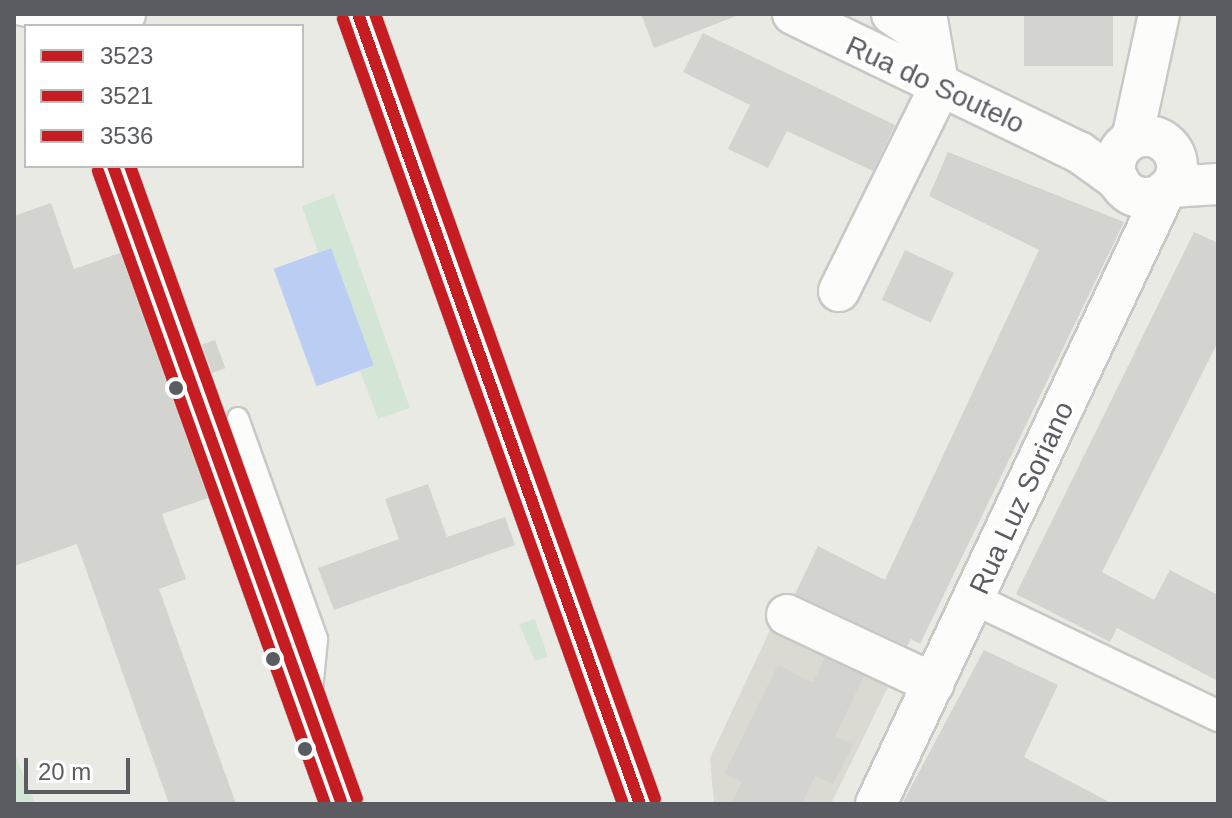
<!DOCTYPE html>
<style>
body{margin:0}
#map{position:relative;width:1232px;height:818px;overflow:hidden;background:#eaeae4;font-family:Helvetica,sans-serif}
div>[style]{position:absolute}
.education>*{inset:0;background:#dadad2}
.green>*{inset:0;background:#d3e6d5}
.water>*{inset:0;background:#bacdf2;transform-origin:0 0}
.building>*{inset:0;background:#d3d3cf;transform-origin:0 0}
.roads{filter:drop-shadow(2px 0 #c8c8c7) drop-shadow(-2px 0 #c8c8c7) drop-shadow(0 2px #c8c8c7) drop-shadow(0 -2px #c8c8c7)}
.service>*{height:20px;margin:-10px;padding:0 10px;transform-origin:10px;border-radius:10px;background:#fcfcfb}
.pedestrian>*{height:30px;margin:-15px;padding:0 15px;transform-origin:15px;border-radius:15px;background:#fcfcfb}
.minor>*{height:40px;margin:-20px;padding:0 20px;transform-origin:20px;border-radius:20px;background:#fcfcfb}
.minor>.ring{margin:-20px;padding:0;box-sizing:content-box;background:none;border:40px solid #fcfcfb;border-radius:50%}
.bus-1>*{height:12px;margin:-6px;padding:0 6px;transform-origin:6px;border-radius:6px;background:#c61d23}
.bus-2>*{height:12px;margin:-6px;padding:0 6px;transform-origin:6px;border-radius:6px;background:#c61d23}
.bus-3>*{height:12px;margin:-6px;padding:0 6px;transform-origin:6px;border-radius:6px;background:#c61d23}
.dots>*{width:22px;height:22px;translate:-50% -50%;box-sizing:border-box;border:4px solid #fff;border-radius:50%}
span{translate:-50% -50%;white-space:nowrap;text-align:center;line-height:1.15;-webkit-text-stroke:7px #fff;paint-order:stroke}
.street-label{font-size:28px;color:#5a5c61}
.frame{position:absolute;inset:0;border:16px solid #5a5c61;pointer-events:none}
.legend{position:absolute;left:24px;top:24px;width:280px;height:144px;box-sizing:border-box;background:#fff;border:2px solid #bdbec0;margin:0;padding:10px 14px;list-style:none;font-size:24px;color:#5a5c61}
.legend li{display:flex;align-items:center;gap:16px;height:40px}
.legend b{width:40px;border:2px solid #bdbec0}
.scale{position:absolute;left:24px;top:758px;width:106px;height:36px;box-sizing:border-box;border:4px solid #5a5c61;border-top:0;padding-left:10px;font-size:24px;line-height:28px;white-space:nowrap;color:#5a5c61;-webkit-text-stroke:6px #fff;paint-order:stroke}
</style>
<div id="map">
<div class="education">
<i style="clip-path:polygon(771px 628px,889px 685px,831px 804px,714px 804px,710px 758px)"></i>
</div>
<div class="green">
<i style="clip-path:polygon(334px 194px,410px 408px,378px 419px,360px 371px,373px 366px,331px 248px,318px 252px,302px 206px)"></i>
<i style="clip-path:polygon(535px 619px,548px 657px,535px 661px,519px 624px)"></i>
<i style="clip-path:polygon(14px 752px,35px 804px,14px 804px)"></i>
</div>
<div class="water">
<i style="left:331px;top:248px;width:125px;height:61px;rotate:70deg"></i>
</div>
<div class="building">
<i style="clip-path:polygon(641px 14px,736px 14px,736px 16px,654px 48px)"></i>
<i style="left:1024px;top:14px;width:89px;height:52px"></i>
<i style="clip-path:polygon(703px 33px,895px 125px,873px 171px,787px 131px,768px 168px,728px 149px,750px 105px,683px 72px)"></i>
<i style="clip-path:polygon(948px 152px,1124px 222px,920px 644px,911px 639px,907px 646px,795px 594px,818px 546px,885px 580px,1039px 250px,929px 196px)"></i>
<i style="clip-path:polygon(51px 203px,74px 269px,120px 253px,208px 498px,162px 514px,186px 579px,159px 589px,236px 804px,169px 804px,77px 544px,14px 566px,14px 216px)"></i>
<i style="clip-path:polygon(1194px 232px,1218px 243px,1218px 342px,1102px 572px,1154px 600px,1170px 570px,1218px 595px,1218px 681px,1117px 628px,1110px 642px,1016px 594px)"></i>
<i style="left:905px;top:250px;width:54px;height:55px;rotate:25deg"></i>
<i style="left:215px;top:340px;width:30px;height:14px;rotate:70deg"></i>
<i style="clip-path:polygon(428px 484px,447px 537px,505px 517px,515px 545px,334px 610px,318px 568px,399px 539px,385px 499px)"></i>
<i style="clip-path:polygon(984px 650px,1058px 685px,1024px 757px,1113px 804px,902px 804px)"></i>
<i style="clip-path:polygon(825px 658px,864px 676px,835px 736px,853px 745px,833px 784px,815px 776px,802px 804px,731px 804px,742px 782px,724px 774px,778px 665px,813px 683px)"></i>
</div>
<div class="roads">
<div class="service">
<i style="left:16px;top:14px;width:48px;rotate:10.8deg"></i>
<i style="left:63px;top:23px;width:43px;rotate:-12.1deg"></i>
<i style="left:238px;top:418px;width:235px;rotate:70.3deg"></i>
<i style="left:317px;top:639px;width:61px;rotate:95.6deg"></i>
</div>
<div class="pedestrian">
<i style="left:974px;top:599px;width:271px;rotate:25.6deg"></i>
</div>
<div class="minor">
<i style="left:358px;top:14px;width:839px;rotate:70.36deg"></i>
<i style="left:793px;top:14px;width:318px;rotate:25.8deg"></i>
<i style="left:1079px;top:152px;width:49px;rotate:35.9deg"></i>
<i style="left:892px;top:14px;width:46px;rotate:34.4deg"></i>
<i style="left:112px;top:26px;width:18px;rotate:-43deg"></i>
<i class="ring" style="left:1115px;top:136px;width:22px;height:22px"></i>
<i style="left:1132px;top:139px;width:128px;rotate:-77.8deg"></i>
<i style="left:113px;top:166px;width:678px;rotate:70.26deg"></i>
<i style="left:1170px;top:187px;width:48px;rotate:-3.6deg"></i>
<i style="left:839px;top:291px;width:225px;rotate:-63.7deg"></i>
<i style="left:939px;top:89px;width:76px;rotate:-99.8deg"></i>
<i style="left:787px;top:615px;width:162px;rotate:25.1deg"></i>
<i style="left:876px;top:804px;width:678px;rotate:-64.76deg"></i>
</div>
</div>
<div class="bus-1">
<i style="left:358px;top:14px;width:839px;rotate:70.36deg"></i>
<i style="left:113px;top:166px;width:678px;rotate:70.26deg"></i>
</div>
<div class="bus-2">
<i style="left:343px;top:19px;width:833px;rotate:70.37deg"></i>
<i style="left:98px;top:171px;width:672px;rotate:70.27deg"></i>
</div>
<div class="bus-3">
<i style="left:375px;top:14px;width:833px;rotate:70.37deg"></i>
<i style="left:130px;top:166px;width:672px;rotate:70.27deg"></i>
</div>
<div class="dots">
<i style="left:176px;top:388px;background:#5a5c61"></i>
<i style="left:273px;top:659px;background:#5a5c61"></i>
<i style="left:305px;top:749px;background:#5a5c61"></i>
</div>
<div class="street-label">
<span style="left:935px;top:85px;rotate:25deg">Rua do Soutelo</span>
<span style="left:1022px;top:498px;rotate:-65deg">Rua Luz Soriano</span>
</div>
<div class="frame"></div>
<ul class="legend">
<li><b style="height:10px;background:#c61d23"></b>3523</li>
<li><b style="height:10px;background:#c61d23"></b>3521</li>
<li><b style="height:10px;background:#c61d23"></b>3536</li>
</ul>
<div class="scale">20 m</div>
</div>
